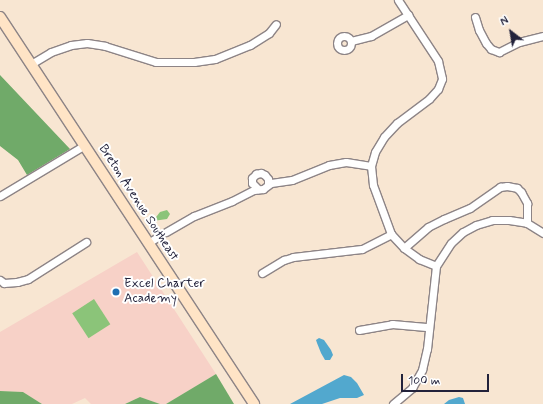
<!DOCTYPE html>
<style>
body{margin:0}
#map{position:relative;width:543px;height:404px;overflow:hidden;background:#f8e6d2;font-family:Mynerve,sans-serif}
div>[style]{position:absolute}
.built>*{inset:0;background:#f7d1c7}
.green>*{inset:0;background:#8bc479;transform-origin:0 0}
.forest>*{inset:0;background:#70aa69}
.water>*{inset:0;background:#52a8ce}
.roads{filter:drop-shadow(1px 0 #8d8486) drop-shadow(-1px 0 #8d8486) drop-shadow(0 1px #8d8486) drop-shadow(0 -1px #8d8486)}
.minor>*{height:7px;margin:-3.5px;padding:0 3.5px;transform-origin:3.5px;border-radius:3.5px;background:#fff}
.minor>.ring{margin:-3.5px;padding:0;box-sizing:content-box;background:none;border:7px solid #fff;border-radius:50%}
.secondary>*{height:10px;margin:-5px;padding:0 5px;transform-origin:5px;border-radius:5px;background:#ffe4c6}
.dots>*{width:11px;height:11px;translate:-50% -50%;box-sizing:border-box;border:2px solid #fff;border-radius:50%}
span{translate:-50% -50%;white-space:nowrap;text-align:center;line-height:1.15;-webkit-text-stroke:4px #fff;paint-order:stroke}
.street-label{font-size:13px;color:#22223b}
.poi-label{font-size:13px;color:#22223b}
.left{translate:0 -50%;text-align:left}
.north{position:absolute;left:491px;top:12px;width:40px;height:40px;-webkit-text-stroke:3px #fff;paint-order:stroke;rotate:329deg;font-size:11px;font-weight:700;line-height:16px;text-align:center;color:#22223b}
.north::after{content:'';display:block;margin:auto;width:14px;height:18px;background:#22223b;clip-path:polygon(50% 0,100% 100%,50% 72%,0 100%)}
.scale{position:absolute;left:401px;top:374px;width:88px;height:18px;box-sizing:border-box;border:2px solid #22223b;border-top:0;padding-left:5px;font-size:12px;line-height:14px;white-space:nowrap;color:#22223b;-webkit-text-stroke:3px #fff;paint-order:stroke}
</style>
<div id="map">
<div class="built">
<i style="clip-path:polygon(137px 252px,216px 374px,166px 404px,160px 404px,140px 397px,125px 404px,91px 404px,85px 398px,72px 404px,42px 404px,23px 392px,0 391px,0 332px)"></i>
</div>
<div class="green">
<i style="clip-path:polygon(167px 210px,170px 214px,167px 219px,153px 221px,160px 212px)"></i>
<i style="left:94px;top:299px;width:30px;height:26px;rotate:57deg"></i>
</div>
<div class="forest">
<i style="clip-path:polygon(0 75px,70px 149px,27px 175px,18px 160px,0 146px)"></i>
<i style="clip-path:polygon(216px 374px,234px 404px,166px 404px)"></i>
<i style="clip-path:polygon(0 391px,23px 392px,42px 404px,0 404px)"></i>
<i style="clip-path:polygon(140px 397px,160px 404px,125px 404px)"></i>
</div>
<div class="water">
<i style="clip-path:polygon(319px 338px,324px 340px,331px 350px,333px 355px,330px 360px,325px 360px,321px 353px,317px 343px,316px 340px)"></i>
<i style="clip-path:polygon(344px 375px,351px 377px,357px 383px,364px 395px,357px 398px,340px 398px,322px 404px,290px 404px)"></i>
<i style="clip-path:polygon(459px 397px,463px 398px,465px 404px,444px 404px,449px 400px)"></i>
</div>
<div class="roads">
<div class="minor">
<i style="left:398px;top:0;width:73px;rotate:56.7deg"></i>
<i style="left:438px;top:61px;width:18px;rotate:77deg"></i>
<i style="left:442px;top:79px;width:11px;rotate:112deg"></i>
<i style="left:438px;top:89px;width:13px;rotate:132deg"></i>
<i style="left:429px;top:99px;width:40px;rotate:143deg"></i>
<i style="left:397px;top:123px;width:19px;rotate:133deg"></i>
<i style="left:384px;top:137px;width:17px;rotate:121deg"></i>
<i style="left:375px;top:152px;width:15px;rotate:106deg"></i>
<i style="left:371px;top:166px;width:19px;rotate:84deg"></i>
<i style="left:373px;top:185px;width:52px;rotate:69.8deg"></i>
<i style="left:391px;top:234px;width:19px;rotate:47deg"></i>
<i style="left:404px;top:248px;width:19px;rotate:36deg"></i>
<i style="left:419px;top:259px;width:18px;rotate:22deg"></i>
<i style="left:475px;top:17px;width:14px;rotate:73deg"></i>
<i style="left:479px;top:30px;width:15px;rotate:62deg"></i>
<i style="left:486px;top:43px;width:8px;rotate:50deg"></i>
<i style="left:491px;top:49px;width:9px;rotate:21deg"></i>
<i style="left:499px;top:52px;width:22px;rotate:-27deg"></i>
<i style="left:519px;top:42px;width:25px;rotate:-14deg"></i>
<i class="ring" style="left:337px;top:36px;width:7px;height:7px"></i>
<i style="left:351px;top:41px;width:21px;rotate:-14deg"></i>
<i style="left:371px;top:36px;width:43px;rotate:-29.6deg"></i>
<i style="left:31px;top:64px;width:23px;rotate:-31deg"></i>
<i style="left:51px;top:52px;width:21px;rotate:-19deg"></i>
<i style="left:71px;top:45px;width:16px;rotate:-7deg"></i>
<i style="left:87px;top:43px;width:18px;rotate:9deg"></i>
<i style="left:105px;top:46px;width:53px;rotate:17.4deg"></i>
<i style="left:156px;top:62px;width:38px"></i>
<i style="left:194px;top:62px;width:21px;rotate:-8deg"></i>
<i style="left:215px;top:59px;width:38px;rotate:-22deg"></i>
<i style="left:250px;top:45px;width:22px;rotate:-32deg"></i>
<i style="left:269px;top:33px;width:11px;rotate:-52deg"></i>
<i style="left:258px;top:189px;width:8px;rotate:-135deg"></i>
<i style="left:252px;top:183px;width:5px;rotate:-90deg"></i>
<i style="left:252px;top:178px;width:6px;rotate:-45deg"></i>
<i style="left:256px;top:174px;width:5px;rotate:-11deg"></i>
<i style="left:261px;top:173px;width:4px;rotate:27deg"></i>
<i style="left:265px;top:175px;width:5px;rotate:53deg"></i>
<i style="left:268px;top:179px;width:5px;rotate:90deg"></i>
<i style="left:0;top:196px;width:99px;rotate:-31deg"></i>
<i style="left:166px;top:232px;width:32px;rotate:-30deg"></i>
<i style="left:194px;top:216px;width:41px;rotate:-21.5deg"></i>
<i style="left:232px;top:201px;width:25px;rotate:-27deg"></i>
<i style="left:254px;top:190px;width:9px;rotate:-6deg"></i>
<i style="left:263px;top:189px;width:10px;rotate:-37deg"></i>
<i style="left:271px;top:183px;width:21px;rotate:-8deg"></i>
<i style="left:292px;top:180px;width:40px;rotate:-22deg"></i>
<i style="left:329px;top:165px;width:17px;rotate:-10deg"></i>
<i style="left:346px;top:162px;width:25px;rotate:9deg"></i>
<i style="left:148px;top:243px;width:13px;rotate:-32deg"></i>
<i style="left:404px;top:248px;width:32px;rotate:-41deg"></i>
<i style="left:428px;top:227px;width:18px;rotate:-27deg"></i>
<i style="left:444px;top:219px;width:28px;rotate:-23deg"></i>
<i style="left:470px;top:208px;width:37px;rotate:-35deg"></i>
<i style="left:500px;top:187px;width:7px;rotate:-8deg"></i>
<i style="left:507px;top:186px;width:10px;rotate:11deg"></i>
<i style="left:517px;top:188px;width:6px;rotate:45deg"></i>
<i style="left:521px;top:192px;width:13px;rotate:61deg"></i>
<i style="left:527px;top:203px;width:20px;rotate:90deg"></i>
<i style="left:262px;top:273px;width:26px;rotate:-31deg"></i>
<i style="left:284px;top:260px;width:9px;rotate:-18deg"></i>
<i style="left:293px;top:257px;width:69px;rotate:-6.6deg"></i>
<i style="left:362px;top:249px;width:33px;rotate:-27deg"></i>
<i style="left:0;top:280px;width:5px;rotate:37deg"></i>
<i style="left:4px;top:283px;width:13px;rotate:-4deg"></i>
<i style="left:17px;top:282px;width:11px;rotate:-15deg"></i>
<i style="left:28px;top:279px;width:69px;rotate:-32.5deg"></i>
<i style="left:359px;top:330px;width:34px;rotate:-10deg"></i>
<i style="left:392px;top:324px;width:37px;rotate:5deg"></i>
<i style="left:393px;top:404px;width:25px;rotate:-40deg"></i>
<i style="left:412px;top:388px;width:21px;rotate:-61deg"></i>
<i style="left:422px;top:370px;width:22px;rotate:-77deg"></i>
<i style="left:427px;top:349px;width:83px;rotate:-83.8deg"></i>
<i style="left:436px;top:266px;width:27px;rotate:-57deg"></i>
<i style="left:451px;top:243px;width:16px;rotate:-43deg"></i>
<i style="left:463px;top:232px;width:15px;rotate:-28deg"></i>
<i style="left:476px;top:225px;width:17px;rotate:-17deg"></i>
<i style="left:492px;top:220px;width:17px"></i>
<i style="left:509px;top:220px;width:18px;rotate:9deg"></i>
<i style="left:527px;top:223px;width:19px;rotate:32deg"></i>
</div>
<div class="secondary">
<i style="left:0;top:17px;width:463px;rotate:56.7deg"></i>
</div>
</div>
<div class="dots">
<i style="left:116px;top:292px;background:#1f6fb2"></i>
</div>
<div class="street-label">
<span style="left:138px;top:203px;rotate:57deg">Breton Avenue Southeast</span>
</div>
<div class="poi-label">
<span class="left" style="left:124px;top:292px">Excel Charter<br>Academy</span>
</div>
<div class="north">N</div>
<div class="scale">100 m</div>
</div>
